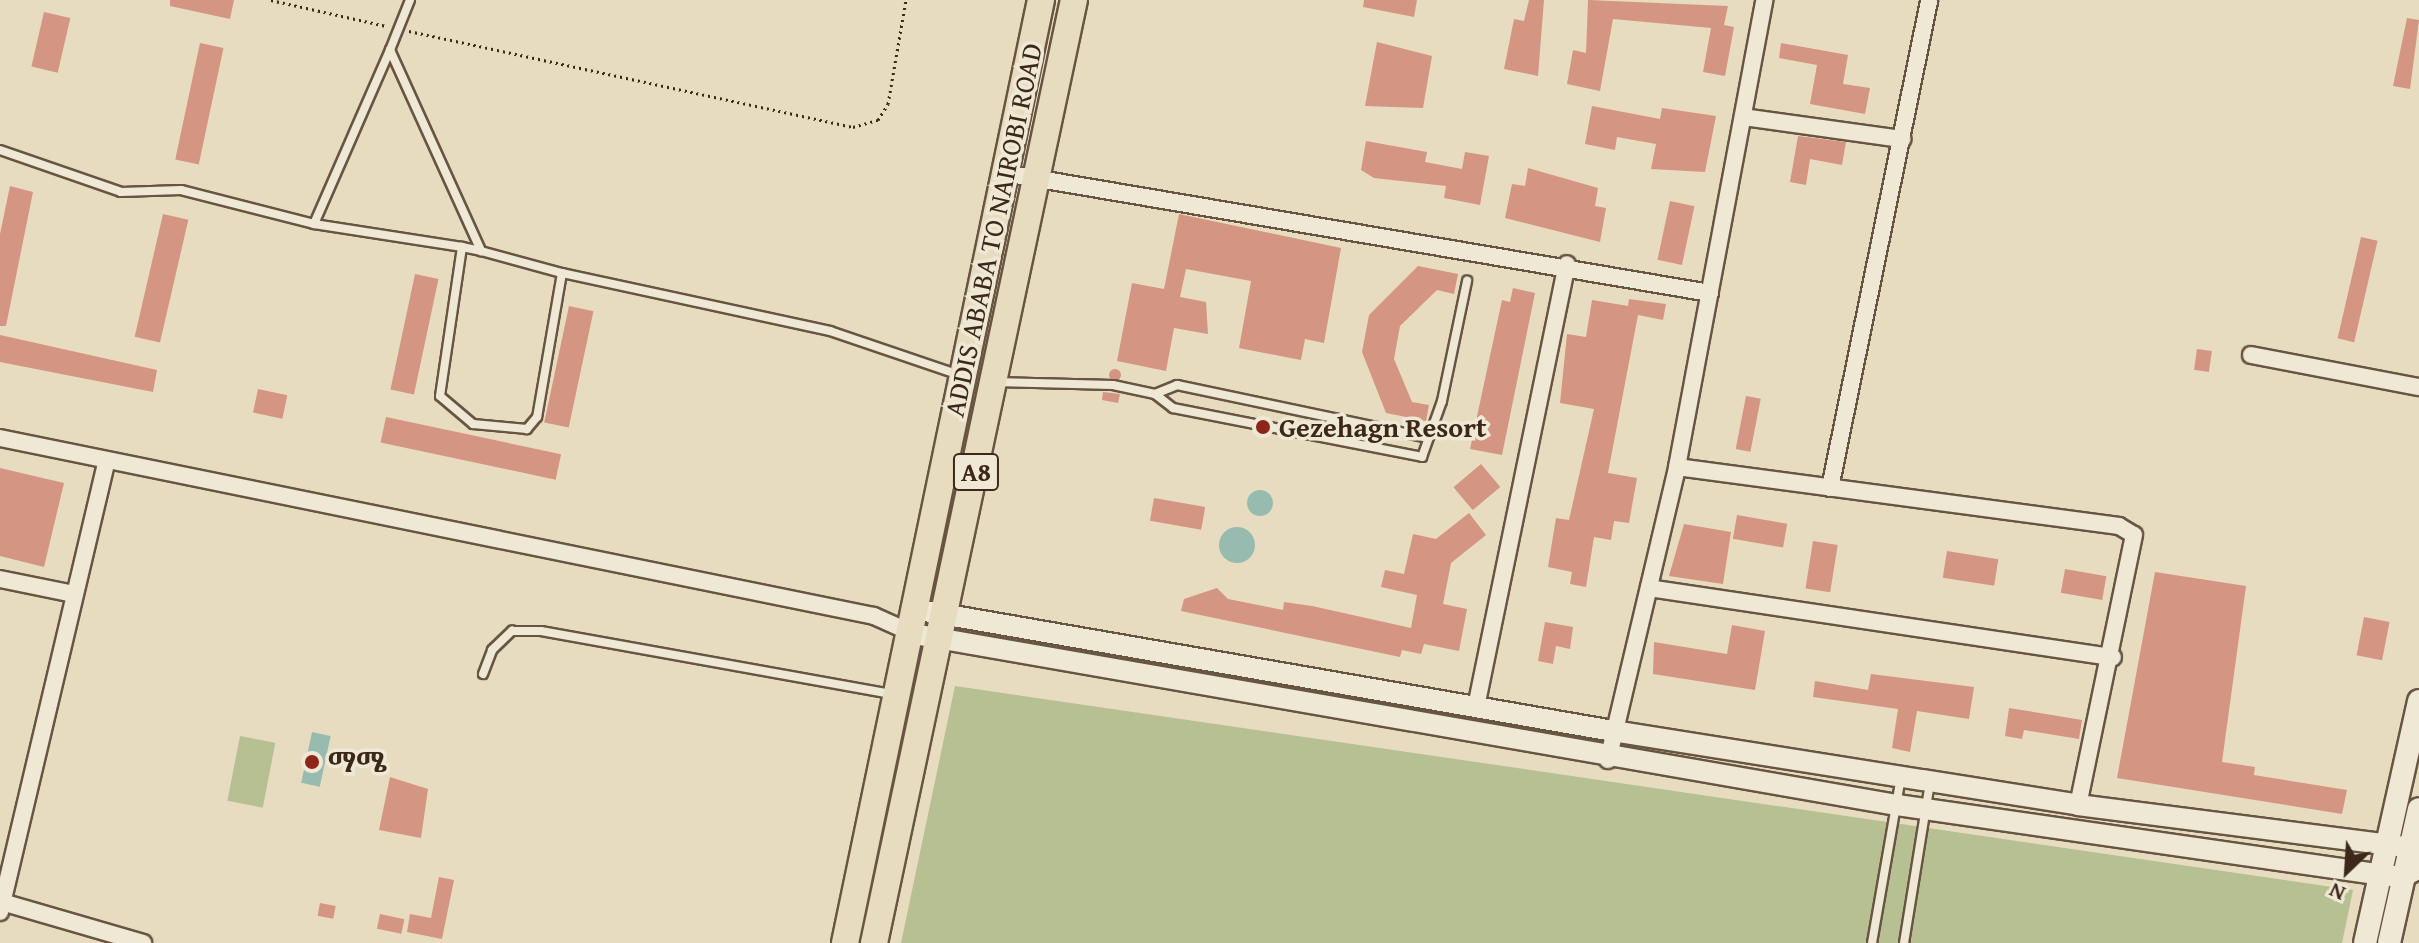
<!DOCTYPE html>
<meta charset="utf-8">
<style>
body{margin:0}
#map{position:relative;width:2419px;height:943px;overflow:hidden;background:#e7dcbf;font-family:"Gentium Book Plus","Noto Serif Ethiopic",serif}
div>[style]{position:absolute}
.green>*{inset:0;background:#b6c092;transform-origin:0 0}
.water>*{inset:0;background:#97bcaf;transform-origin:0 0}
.round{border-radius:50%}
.building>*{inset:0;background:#d49682;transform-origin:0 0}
.path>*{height:3px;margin-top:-1.5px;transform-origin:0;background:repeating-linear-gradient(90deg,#3c2819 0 2px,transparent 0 6px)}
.roads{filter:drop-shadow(2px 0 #675542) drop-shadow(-2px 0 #675542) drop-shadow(0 2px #675542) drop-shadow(0 -2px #675542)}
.service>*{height:8px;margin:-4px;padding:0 4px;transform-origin:4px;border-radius:4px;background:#efe8d5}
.minor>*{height:16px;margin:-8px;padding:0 8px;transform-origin:8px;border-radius:8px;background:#efe8d5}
.tertiary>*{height:20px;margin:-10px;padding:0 10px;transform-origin:10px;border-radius:10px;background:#efe8d5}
.secondary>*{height:22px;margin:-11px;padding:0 11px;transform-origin:11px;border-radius:11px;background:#efe8d5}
.trunk>*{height:26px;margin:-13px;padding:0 13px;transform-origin:13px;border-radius:13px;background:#e7dcbf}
.dots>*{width:22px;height:22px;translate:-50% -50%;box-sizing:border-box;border:4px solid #efe8d5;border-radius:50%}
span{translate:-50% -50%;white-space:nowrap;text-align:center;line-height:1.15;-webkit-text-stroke:7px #efe8d5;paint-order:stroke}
.shield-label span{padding:2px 6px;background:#efe8d5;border:2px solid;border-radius:6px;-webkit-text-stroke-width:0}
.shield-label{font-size:26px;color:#3c2819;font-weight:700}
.street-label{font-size:28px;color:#3c2819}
.poi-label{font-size:28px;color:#3c2819;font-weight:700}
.left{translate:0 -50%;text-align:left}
.north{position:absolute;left:2307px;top:831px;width:80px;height:80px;-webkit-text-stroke:6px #efe8d5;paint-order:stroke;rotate:205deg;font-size:22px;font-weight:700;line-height:32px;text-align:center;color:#3c2819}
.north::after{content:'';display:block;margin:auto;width:28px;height:36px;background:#3c2819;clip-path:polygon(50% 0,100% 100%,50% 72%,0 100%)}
</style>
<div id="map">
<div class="green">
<i style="clip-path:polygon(955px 686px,2353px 890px,2342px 943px,901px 943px)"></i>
<i style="left:240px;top:736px;width:36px;height:66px;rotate:11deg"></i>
</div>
<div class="water">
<i class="round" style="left:1247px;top:490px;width:26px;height:26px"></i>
<i class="round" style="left:1219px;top:527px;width:36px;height:36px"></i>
<i style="left:312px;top:732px;width:19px;height:52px;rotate:12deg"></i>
</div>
<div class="building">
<i style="clip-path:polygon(170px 0,234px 0,230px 19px,170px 6px)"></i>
<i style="clip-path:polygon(1364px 0,1417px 0,1414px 17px,1363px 7px)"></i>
<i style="clip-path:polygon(1529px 0,1544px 0,1538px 76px,1504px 69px,1514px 19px,1524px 21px)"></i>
<i style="clip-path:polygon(1588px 0,1728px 6px,1724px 25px,1734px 27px,1725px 76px,1703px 72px,1711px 28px,1613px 19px,1600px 91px,1567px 84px,1573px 50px,1586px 53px)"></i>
<i style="left:44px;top:12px;width:27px;height:56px;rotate:13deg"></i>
<i style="clip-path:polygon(2407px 18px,2419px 20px,2410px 89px,2393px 86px)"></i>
<i style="clip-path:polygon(1377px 42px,1432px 56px,1423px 108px,1365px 106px)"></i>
<i style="left:200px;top:43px;width:24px;height:119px;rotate:12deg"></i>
<i style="clip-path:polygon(1781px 43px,1848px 55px,1843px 84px,1870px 88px,1865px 114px,1810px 104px,1817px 65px,1779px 58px)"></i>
<i style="clip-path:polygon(1592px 106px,1660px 119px,1662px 108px,1716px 116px,1705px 172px,1651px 169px,1656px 144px,1617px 137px,1615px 150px,1585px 144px)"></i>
<i style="clip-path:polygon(1798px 136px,1846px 142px,1842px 165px,1810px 159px,1806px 185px,1790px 182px)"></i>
<i style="clip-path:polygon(1366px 141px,1427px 152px,1425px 162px,1462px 169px,1465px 152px,1489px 156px,1480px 205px,1444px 198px,1446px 186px,1374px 178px,1361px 170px)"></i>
<i style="clip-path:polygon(1528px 168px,1598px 188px,1595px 206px,1606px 208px,1600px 242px,1505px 218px,1512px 184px,1525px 186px)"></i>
<i style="clip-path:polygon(10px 186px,33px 192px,6px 326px,0 326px,0 234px)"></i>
<i style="left:1670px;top:201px;width:25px;height:60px;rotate:12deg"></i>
<i style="left:163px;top:214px;width:26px;height:126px;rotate:13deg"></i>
<i style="clip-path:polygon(1179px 214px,1341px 248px,1324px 343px,1305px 339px,1301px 360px,1239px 348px,1251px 281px,1186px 269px,1180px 297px,1206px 302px,1208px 334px,1174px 328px,1166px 371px,1117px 361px,1132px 283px,1164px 289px)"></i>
<i style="left:2361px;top:237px;width:17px;height:104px;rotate:13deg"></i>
<i style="clip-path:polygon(1418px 266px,1458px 274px,1454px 294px,1437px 290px,1400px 326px,1394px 359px,1412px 402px,1429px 405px,1426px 421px,1386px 413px,1362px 352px,1369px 315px)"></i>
<i style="left:415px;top:274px;width:24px;height:118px;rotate:12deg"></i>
<i style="clip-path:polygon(1513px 288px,1535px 293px,1502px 455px,1470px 449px,1502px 300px,1510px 302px)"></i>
<i style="clip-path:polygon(1629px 299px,1666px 304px,1663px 320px,1638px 315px,1608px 473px,1637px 478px,1629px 523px,1614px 521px,1611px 540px,1594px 537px,1586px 587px,1570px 584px,1572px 572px,1548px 567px,1556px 518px,1569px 520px,1594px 409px,1560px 403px,1567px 334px,1586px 337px,1592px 300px,1628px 306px)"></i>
<i style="left:569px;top:306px;width:25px;height:119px;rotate:12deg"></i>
<i style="clip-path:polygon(0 335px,157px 370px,153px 392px,0 362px)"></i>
<i style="left:2197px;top:349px;width:15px;height:21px;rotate:8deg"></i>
<i class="round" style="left:1109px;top:369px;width:12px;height:12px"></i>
<i style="left:258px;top:389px;width:30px;height:24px;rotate:12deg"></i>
<i style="clip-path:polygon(1103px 392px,1120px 394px,1118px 403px,1102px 400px)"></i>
<i style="left:1746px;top:396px;width:15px;height:54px;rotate:11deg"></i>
<i style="left:386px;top:417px;width:179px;height:26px;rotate:12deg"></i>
<i style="left:1481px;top:464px;width:30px;height:36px;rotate:50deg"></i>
<i style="clip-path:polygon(0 468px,64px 483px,44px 567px,0 556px)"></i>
<i style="left:1154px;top:498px;width:52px;height:23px;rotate:10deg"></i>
<i style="clip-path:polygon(1469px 513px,1486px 535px,1451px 563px,1443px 604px,1467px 609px,1459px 651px,1424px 644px,1421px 654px,1402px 650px,1400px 657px,1181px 611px,1184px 599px,1217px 588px,1228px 599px,1283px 610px,1284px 602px,1312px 606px,1411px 628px,1417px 595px,1381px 587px,1385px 570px,1404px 574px,1413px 534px,1436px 539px)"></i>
<i style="left:1737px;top:515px;width:51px;height:24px;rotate:10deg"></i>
<i style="clip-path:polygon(1684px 524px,1731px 532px,1723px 584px,1669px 576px)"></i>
<i style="left:1813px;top:541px;width:25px;height:48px;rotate:9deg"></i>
<i style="left:1947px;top:551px;width:52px;height:27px;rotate:9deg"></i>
<i style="left:2065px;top:569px;width:42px;height:24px;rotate:10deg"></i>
<i style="clip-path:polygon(2155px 572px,2246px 586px,2222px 762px,2255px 767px,2254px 775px,2347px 790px,2342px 814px,2117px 778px)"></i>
<i style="left:2364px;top:617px;width:26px;height:39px;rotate:11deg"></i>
<i style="clip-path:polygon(1545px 622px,1573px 627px,1570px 649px,1556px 646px,1553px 664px,1538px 661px)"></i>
<i style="clip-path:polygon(1732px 625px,1765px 631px,1755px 690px,1653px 674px,1654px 642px,1727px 654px)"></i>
<i style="clip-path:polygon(1871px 674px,1974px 687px,1969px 719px,1917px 711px,1910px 752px,1892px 748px,1898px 709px,1813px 697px,1815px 681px,1868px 690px)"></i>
<i style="clip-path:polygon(2009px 708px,2082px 720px,2079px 739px,2024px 730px,2022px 739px,2005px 736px)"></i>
<i style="clip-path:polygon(390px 777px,428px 789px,421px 838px,379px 830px)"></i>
<i style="clip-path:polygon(439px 877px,454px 880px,442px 939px,407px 932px,410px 914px,431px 918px)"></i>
<i style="left:320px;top:903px;width:16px;height:13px;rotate:11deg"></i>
<i style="left:380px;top:914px;width:25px;height:15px;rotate:12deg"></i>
</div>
<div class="path">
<i style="left:271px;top:0;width:118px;rotate:12.7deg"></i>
<i style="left:409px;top:31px;width:454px;rotate:12.2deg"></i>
<i style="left:853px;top:127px;width:26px;rotate:-16deg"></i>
<i style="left:878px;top:120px;width:19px;rotate:-58deg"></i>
<i style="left:888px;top:104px;width:106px;rotate:-80.2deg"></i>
</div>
<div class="roads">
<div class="service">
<i style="left:410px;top:0;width:54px;rotate:111.8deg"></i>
<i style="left:390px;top:50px;width:221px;rotate:65.6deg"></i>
<i style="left:481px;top:251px;width:84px;rotate:15.2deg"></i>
<i style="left:562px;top:273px;width:146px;rotate:99.8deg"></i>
<i style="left:537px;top:417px;width:16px;rotate:130deg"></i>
<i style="left:527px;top:429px;width:54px;rotate:-174.7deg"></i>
<i style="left:473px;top:424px;width:43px;rotate:-139.7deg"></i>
<i style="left:440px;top:396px;width:151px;rotate:-81.6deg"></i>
<i style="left:462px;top:247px;width:19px;rotate:12deg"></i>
<i style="left:0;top:150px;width:128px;rotate:19.1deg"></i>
<i style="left:121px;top:192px;width:60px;rotate:-1.9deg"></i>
<i style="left:181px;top:190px;width:137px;rotate:14.3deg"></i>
<i style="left:314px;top:224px;width:150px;rotate:8.8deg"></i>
<i style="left:314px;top:224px;width:190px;rotate:-66.4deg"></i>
<i style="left:562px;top:273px;width:274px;rotate:12.2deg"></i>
<i style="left:830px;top:331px;width:136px;rotate:18.8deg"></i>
<i style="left:995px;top:382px;width:118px;rotate:1.5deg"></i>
<i style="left:1113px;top:385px;width:43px;rotate:12.1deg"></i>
<i style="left:1155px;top:394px;width:23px;rotate:38deg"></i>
<i style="left:1173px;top:408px;width:254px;rotate:11.1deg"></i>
<i style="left:1422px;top:457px;width:59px;rotate:-70.3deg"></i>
<i style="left:1442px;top:401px;width:123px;rotate:-78.2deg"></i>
<i style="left:1155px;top:394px;width:24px;rotate:-22deg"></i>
<i style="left:1177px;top:385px;width:257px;rotate:11.9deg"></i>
<i style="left:483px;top:674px;width:26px;rotate:-69deg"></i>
<i style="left:492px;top:650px;width:28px;rotate:-44deg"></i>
<i style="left:512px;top:631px;width:29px"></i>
<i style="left:541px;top:631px;width:356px;rotate:10.2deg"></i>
<i style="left:1872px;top:943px;width:169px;rotate:-80.1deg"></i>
<i style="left:1904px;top:943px;width:163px;rotate:-80.8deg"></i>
</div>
<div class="minor">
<i style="left:1743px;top:117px;width:161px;rotate:7.9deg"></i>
<i style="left:1004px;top:173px;width:716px;rotate:9.65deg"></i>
<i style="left:2251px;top:355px;width:171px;rotate:10.8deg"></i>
<i style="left:0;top:438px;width:892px;rotate:11.51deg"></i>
<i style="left:874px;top:616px;width:44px;rotate:24.2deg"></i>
<i style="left:1677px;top:467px;width:446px;rotate:7.6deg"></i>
<i style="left:2119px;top:526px;width:17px;rotate:31deg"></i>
<i style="left:2134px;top:535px;width:276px;rotate:101.7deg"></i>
<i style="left:1830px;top:488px;width:498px;rotate:-78.5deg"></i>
<i style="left:0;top:579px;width:76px;rotate:11.5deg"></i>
<i style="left:1649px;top:588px;width:469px;rotate:8.5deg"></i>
<i style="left:1476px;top:707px;width:452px;rotate:-78.4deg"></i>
<i style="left:1608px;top:760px;width:301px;rotate:-76.7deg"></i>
<i style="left:1677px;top:467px;width:475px;rotate:-79.4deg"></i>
<i style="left:2px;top:902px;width:147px;rotate:16.2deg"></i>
<i style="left:0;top:912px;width:464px;rotate:-76.7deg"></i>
</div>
<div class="tertiary">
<i style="left:919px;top:610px;width:704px;rotate:9.89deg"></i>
<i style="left:1613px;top:731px;width:471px;rotate:9deg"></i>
<i style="left:2078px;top:805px;width:325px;rotate:7.3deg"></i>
<i style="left:914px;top:634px;width:998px;rotate:9.87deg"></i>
<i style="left:1897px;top:805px;width:489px;rotate:8.2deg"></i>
<i style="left:2381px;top:875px;width:22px;rotate:5deg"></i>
<i style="left:2403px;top:877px;width:18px;rotate:-29deg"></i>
</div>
<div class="secondary">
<i style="left:2365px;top:943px;width:248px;rotate:-77.4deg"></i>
<i style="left:2389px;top:943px;width:137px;rotate:-77.4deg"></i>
</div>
<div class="trunk">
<i style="left:845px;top:943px;width:963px;rotate:-78.26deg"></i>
<i style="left:874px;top:943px;width:964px;rotate:-78.03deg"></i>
</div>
</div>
<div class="dots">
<i style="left:1263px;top:427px;background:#8f2418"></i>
<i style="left:312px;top:762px;background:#8f2418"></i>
</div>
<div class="shield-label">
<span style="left:976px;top:472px">A8</span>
</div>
<div class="street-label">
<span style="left:993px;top:230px;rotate:-78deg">ADDIS ABABA TO NAIROBI ROAD</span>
</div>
<div class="poi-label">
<span class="left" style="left:1279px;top:427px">Gezehagn Resort</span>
<span class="left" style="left:328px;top:762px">ማሜ</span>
</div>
<div class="north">N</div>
</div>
